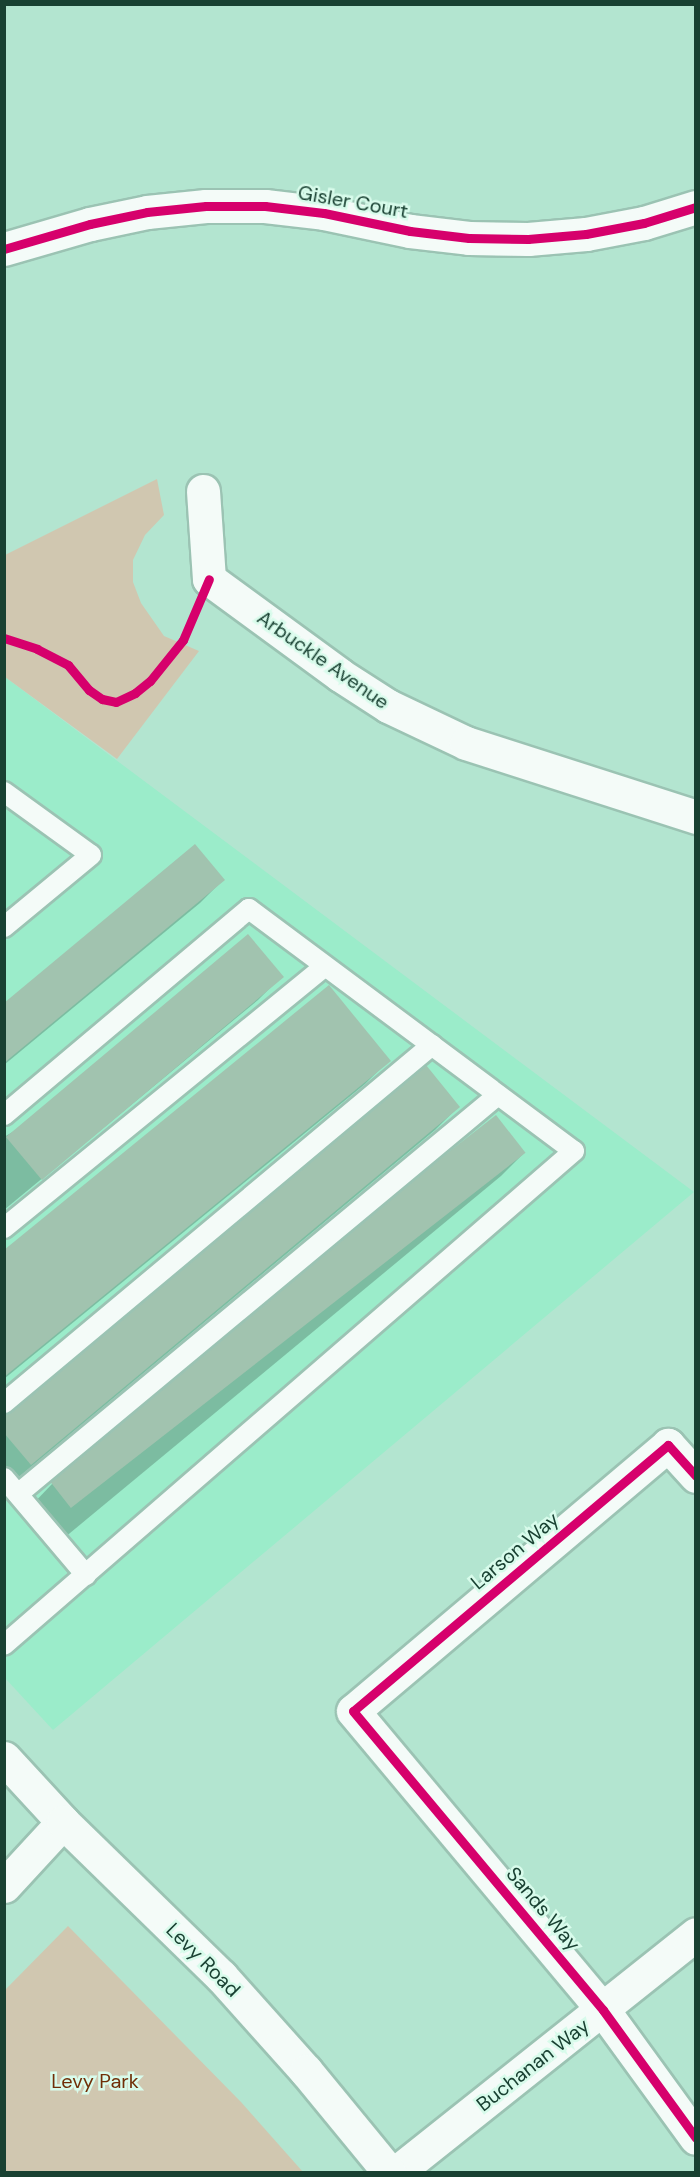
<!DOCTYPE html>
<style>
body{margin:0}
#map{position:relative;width:700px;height:2177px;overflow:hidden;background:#b3e5d0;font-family:"DM Sans",sans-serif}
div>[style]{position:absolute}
.built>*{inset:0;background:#9becca}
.green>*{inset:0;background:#d0c7b0}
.shadow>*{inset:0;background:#0003}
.building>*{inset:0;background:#a1c3af;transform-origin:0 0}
.roads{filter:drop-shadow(2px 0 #9bc3b3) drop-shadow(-2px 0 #9bc3b3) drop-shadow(0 2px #9bc3b3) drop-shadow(0 -2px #9bc3b3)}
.service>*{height:20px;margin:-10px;padding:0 10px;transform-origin:10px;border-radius:10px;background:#f4fbf8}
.minor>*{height:33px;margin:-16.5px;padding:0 16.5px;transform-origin:16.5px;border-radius:16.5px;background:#f4fbf8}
.tertiary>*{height:33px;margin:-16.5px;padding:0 16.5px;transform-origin:16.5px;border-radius:16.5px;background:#f4fbf8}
.cycleway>*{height:9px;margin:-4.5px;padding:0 4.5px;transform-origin:4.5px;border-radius:4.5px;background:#d6006c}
span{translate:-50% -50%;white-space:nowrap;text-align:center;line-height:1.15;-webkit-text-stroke:5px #d8fbeb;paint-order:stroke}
.street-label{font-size:20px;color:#194132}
.park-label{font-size:20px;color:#702e07}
.frame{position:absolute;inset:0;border:6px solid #194132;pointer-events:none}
</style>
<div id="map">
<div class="built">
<i style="clip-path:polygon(5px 677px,694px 1192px,53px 1730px,5px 1678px)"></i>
</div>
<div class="green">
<i style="clip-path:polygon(157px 479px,164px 515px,145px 535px,133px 560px,133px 582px,141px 603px,164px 636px,199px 651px,117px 759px,5px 677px,5px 555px)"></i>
<i style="clip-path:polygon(68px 1926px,241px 2102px,303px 2172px,5px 2172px,5px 1990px)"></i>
</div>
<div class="shadow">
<i style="clip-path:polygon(223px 880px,200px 903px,4px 1065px,4px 1004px)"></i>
<i style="clip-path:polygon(282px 976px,258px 1000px,4px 1210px,4px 1137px)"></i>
<i style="clip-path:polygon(388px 1061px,365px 1084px,4px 1379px,4px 1251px)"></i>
<i style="clip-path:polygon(458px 1107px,435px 1130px,7px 1487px,4px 1419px)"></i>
<i style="clip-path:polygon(524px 1153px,501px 1176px,58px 1543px,29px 1508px,52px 1484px)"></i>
</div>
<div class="building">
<i style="clip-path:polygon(195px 844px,225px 880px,4px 1063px,4px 1003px)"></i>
<i style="left:248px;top:934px;width:56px;height:316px;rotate:50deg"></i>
<i style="clip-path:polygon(329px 985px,391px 1061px,4px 1377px,4px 1250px)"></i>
<i style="clip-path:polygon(426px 1065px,460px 1107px,31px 1465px,4px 1433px,4px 1417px)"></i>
<i style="left:496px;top:1115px;width:48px;height:577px;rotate:52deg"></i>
</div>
<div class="roads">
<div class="service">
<i style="left:4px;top:792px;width:107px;rotate:35.9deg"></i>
<i style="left:91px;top:855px;width:113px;rotate:140.4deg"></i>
<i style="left:4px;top:1115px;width:320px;rotate:-40.1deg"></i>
<i style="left:249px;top:909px;width:405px;rotate:36.7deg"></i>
<i style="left:574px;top:1151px;width:754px;rotate:139.09deg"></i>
<i style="left:4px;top:1228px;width:414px;rotate:-39.2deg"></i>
<i style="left:4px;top:1403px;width:558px;rotate:-39.91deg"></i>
<i style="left:4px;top:1478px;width:127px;rotate:49.8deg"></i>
<i style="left:18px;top:1494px;width:624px;rotate:-39.74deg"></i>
</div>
<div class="minor">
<i style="left:4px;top:249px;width:90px;rotate:-16.2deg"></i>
<i style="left:90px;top:224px;width:58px;rotate:-11.9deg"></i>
<i style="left:147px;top:212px;width:59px;rotate:-5.8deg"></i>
<i style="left:206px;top:206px;width:59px"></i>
<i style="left:265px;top:206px;width:59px;rotate:6.8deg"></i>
<i style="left:324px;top:213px;width:88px;rotate:11.8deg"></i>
<i style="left:410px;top:231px;width:59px;rotate:6.8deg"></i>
<i style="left:469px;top:238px;width:59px;rotate:1deg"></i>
<i style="left:528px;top:239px;width:58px;rotate:-4.9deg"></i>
<i style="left:586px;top:234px;width:59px;rotate:-10.7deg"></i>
<i style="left:644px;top:223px;width:54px;rotate:-17.1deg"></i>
<i style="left:203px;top:491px;width:88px;rotate:86.1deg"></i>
<i style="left:209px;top:579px;width:162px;rotate:36.2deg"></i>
<i style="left:340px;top:675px;width:57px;rotate:32.9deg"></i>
<i style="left:388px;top:706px;width:86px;rotate:25.4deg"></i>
<i style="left:466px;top:743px;width:242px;rotate:17.8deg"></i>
<i style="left:696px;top:1476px;width:42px;rotate:-132.1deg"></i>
<i style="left:668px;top:1445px;width:412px;rotate:139.8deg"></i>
<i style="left:353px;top:1711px;width:390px;rotate:50.1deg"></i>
<i style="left:603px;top:2010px;width:158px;rotate:54deg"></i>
<i style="left:4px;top:1886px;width:87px;rotate:-47.3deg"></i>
<i style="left:397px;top:2172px;width:382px;rotate:-38.5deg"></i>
</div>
<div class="tertiary">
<i style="left:4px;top:1758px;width:87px;rotate:47.3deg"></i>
<i style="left:63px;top:1822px;width:221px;rotate:44.3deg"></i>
<i style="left:221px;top:1976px;width:127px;rotate:48.2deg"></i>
<i style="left:306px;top:2071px;width:131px;rotate:50.6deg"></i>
</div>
</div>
<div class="cycleway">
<i style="left:4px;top:249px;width:90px;rotate:-16.2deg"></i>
<i style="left:90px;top:224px;width:58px;rotate:-11.9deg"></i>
<i style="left:147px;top:212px;width:59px;rotate:-5.8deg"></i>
<i style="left:206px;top:206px;width:59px"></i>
<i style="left:265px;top:206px;width:59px;rotate:6.8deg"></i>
<i style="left:324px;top:213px;width:88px;rotate:11.8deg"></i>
<i style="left:410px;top:231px;width:59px;rotate:6.8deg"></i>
<i style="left:469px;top:238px;width:59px;rotate:1deg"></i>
<i style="left:528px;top:239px;width:58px;rotate:-4.9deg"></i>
<i style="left:586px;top:234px;width:59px;rotate:-10.7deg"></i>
<i style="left:644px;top:223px;width:54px;rotate:-17.1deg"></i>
<i style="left:4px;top:638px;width:35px;rotate:18deg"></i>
<i style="left:37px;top:649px;width:35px;rotate:27deg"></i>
<i style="left:68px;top:665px;width:33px;rotate:50deg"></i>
<i style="left:89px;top:690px;width:16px;rotate:35deg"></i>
<i style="left:102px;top:699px;width:14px;rotate:12deg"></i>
<i style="left:116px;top:702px;width:21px;rotate:-25deg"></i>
<i style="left:135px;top:693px;width:19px;rotate:-39deg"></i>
<i style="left:150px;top:681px;width:53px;rotate:-51.2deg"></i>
<i style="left:183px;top:640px;width:66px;rotate:-66.9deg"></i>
<i style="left:696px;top:1476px;width:42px;rotate:-132.1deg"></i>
<i style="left:668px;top:1445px;width:412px;rotate:139.8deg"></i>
<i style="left:353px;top:1711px;width:390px;rotate:50.1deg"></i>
<i style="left:603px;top:2010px;width:158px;rotate:54deg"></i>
</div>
<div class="street-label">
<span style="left:353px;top:202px;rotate:10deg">Gisler Court</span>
<span style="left:323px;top:660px;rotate:35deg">Arbuckle Avenue</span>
<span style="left:515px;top:1551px;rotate:-40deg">Larson Way</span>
<span style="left:543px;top:1909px;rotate:50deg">Sands Way</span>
<span style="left:203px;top:1960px;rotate:45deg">Levy Road</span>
<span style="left:533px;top:2065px;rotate:-38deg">Buchanan Way</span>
</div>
<div class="park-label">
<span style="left:95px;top:2081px">Levy Park</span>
</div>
<div class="frame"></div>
</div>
